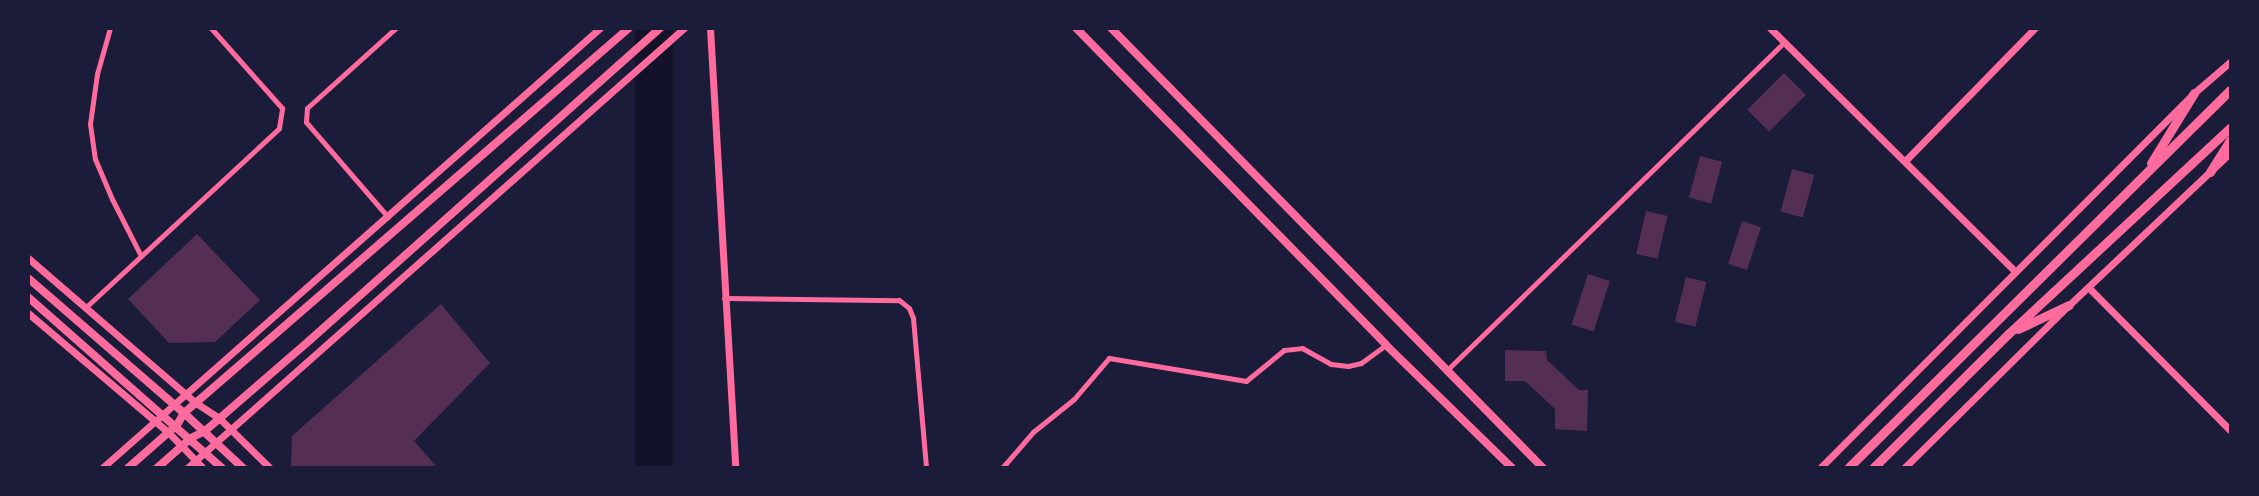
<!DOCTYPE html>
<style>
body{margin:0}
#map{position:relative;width:2259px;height:496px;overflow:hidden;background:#1b1b3a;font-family:"Roboto Condensed",sans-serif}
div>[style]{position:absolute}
.water>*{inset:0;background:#12122b;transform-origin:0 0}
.building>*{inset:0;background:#542f53;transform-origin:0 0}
.minor>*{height:5px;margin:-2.5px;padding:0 2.5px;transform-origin:2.5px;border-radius:2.5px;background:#ff6b9d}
.tertiary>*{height:7px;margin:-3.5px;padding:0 3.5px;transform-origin:3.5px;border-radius:3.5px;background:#ff6b9d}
.secondary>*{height:8px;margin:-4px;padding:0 4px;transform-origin:4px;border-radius:4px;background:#ff6b9d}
.trunk>*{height:9px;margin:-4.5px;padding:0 4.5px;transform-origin:4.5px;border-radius:4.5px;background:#ff6b9d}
span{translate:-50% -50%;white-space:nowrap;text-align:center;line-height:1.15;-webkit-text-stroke:4.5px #1b1b3a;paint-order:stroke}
.frame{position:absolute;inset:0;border:30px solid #1b1b3a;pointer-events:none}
</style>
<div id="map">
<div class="water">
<i style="left:635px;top:29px;width:38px;height:439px"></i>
</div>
<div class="building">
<i style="left:1784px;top:73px;width:31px;height:52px;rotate:45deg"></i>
<i style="left:1700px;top:156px;width:23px;height:43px;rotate:15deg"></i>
<i style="left:1792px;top:169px;width:23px;height:44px;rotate:15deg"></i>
<i style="left:1646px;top:211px;width:22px;height:44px;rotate:13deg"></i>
<i style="left:1742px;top:221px;width:20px;height:45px;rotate:18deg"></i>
<i style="clip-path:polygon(197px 234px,260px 300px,215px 342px,169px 343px,128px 299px)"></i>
<i style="left:1588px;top:274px;width:23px;height:53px;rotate:18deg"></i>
<i style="left:1686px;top:277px;width:21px;height:46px;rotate:14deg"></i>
<i style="clip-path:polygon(441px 304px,490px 363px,414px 441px,438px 468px,291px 468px,292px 436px)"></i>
<i style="clip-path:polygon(1505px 350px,1546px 351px,1547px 360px,1579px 390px,1588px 390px,1587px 431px,1555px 429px,1555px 409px,1525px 381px,1505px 381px)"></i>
</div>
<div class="minor">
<i style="left:110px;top:28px;width:48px;rotate:105.8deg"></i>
<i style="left:97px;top:74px;width:50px;rotate:98deg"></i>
<i style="left:90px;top:124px;width:35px;rotate:82deg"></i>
<i style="left:95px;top:159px;width:43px;rotate:67deg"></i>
<i style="left:112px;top:199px;width:64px;rotate:63deg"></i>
<i style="left:388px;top:217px;width:125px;rotate:-130.8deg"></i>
<i style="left:306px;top:122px;width:14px;rotate:-86deg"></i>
<i style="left:307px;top:108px;width:120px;rotate:-42deg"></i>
<i style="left:724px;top:298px;width:175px;rotate:0.7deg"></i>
<i style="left:899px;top:300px;width:13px;rotate:39deg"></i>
<i style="left:909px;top:308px;width:11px;rotate:68deg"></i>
<i style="left:913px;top:318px;width:151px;rotate:85deg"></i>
<i style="left:86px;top:307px;width:263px;rotate:-42.8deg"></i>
<i style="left:279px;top:128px;width:20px;rotate:-81deg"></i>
<i style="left:282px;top:108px;width:107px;rotate:-131.6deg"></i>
<i style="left:1446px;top:371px;width:472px;rotate:-44.2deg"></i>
<i style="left:1002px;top:468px;width:48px;rotate:-49.3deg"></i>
<i style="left:1033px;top:432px;width:53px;rotate:-38.8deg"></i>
<i style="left:1074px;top:399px;width:54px;rotate:-49.5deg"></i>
<i style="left:1109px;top:358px;width:139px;rotate:9.5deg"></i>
<i style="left:1246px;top:381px;width:49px;rotate:-39.2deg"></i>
<i style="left:1284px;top:350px;width:18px;rotate:-6deg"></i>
<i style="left:1302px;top:348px;width:33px;rotate:29deg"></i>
<i style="left:1331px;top:364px;width:17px;rotate:7deg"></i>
<i style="left:1348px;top:366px;width:13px;rotate:-13deg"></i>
<i style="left:1361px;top:363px;width:31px;rotate:-36deg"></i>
</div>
<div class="tertiary">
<i style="left:710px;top:28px;width:441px;rotate:86.7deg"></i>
<i style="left:1770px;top:28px;width:346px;rotate:44.8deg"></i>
<i style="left:1905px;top:161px;width:186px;rotate:-45.7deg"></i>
<i style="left:28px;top:258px;width:222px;rotate:40.8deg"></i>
<i style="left:196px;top:403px;width:27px;rotate:33deg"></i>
<i style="left:219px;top:418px;width:71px;rotate:44.4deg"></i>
<i style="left:2089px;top:288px;width:200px;rotate:45.2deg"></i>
<i style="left:28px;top:313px;width:184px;rotate:40.4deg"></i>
<i style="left:168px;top:432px;width:50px;rotate:45.8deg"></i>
<i style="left:102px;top:468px;width:665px;rotate:-41.46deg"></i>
<i style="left:187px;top:468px;width:664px;rotate:-41.52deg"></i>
<i style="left:1820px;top:468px;width:530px;rotate:-45.08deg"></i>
<i style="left:2194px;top:93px;width:48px;rotate:-40.7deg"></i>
<i style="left:1904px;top:468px;width:232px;rotate:-44.7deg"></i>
<i style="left:2069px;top:305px;width:221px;rotate:-43.4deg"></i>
</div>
<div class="secondary">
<i style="left:1076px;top:28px;width:443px;rotate:45.6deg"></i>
<i style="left:1386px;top:345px;width:176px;rotate:44.3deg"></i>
<i style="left:1111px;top:28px;width:617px;rotate:45.53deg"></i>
<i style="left:28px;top:278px;width:206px;rotate:40.9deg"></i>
<i style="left:184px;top:413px;width:81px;rotate:43deg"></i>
<i style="left:28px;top:297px;width:259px;rotate:41.4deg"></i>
<i style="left:128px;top:468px;width:65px;rotate:-41.3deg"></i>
<i style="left:177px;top:425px;width:14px;rotate:-60deg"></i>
<i style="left:184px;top:413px;width:588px;rotate:-40.87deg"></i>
<i style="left:157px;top:468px;width:45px;rotate:-41.4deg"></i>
<i style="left:191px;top:438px;width:16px;rotate:-27deg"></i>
<i style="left:205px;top:431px;width:139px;rotate:-40.9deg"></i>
<i style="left:310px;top:340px;width:469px;rotate:-41.7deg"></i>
</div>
<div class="trunk">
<i style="left:2151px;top:163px;width:82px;rotate:-58.4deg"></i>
<i style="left:2210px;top:172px;width:38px;rotate:-58deg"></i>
<i style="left:2018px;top:329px;width:56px;rotate:-25.2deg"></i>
<i style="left:1848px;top:468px;width:537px;rotate:-44.7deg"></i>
<i style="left:1873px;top:468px;width:190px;rotate:-44.8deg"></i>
<i style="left:2008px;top:334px;width:303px;rotate:-42.9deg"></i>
</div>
<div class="frame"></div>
</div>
